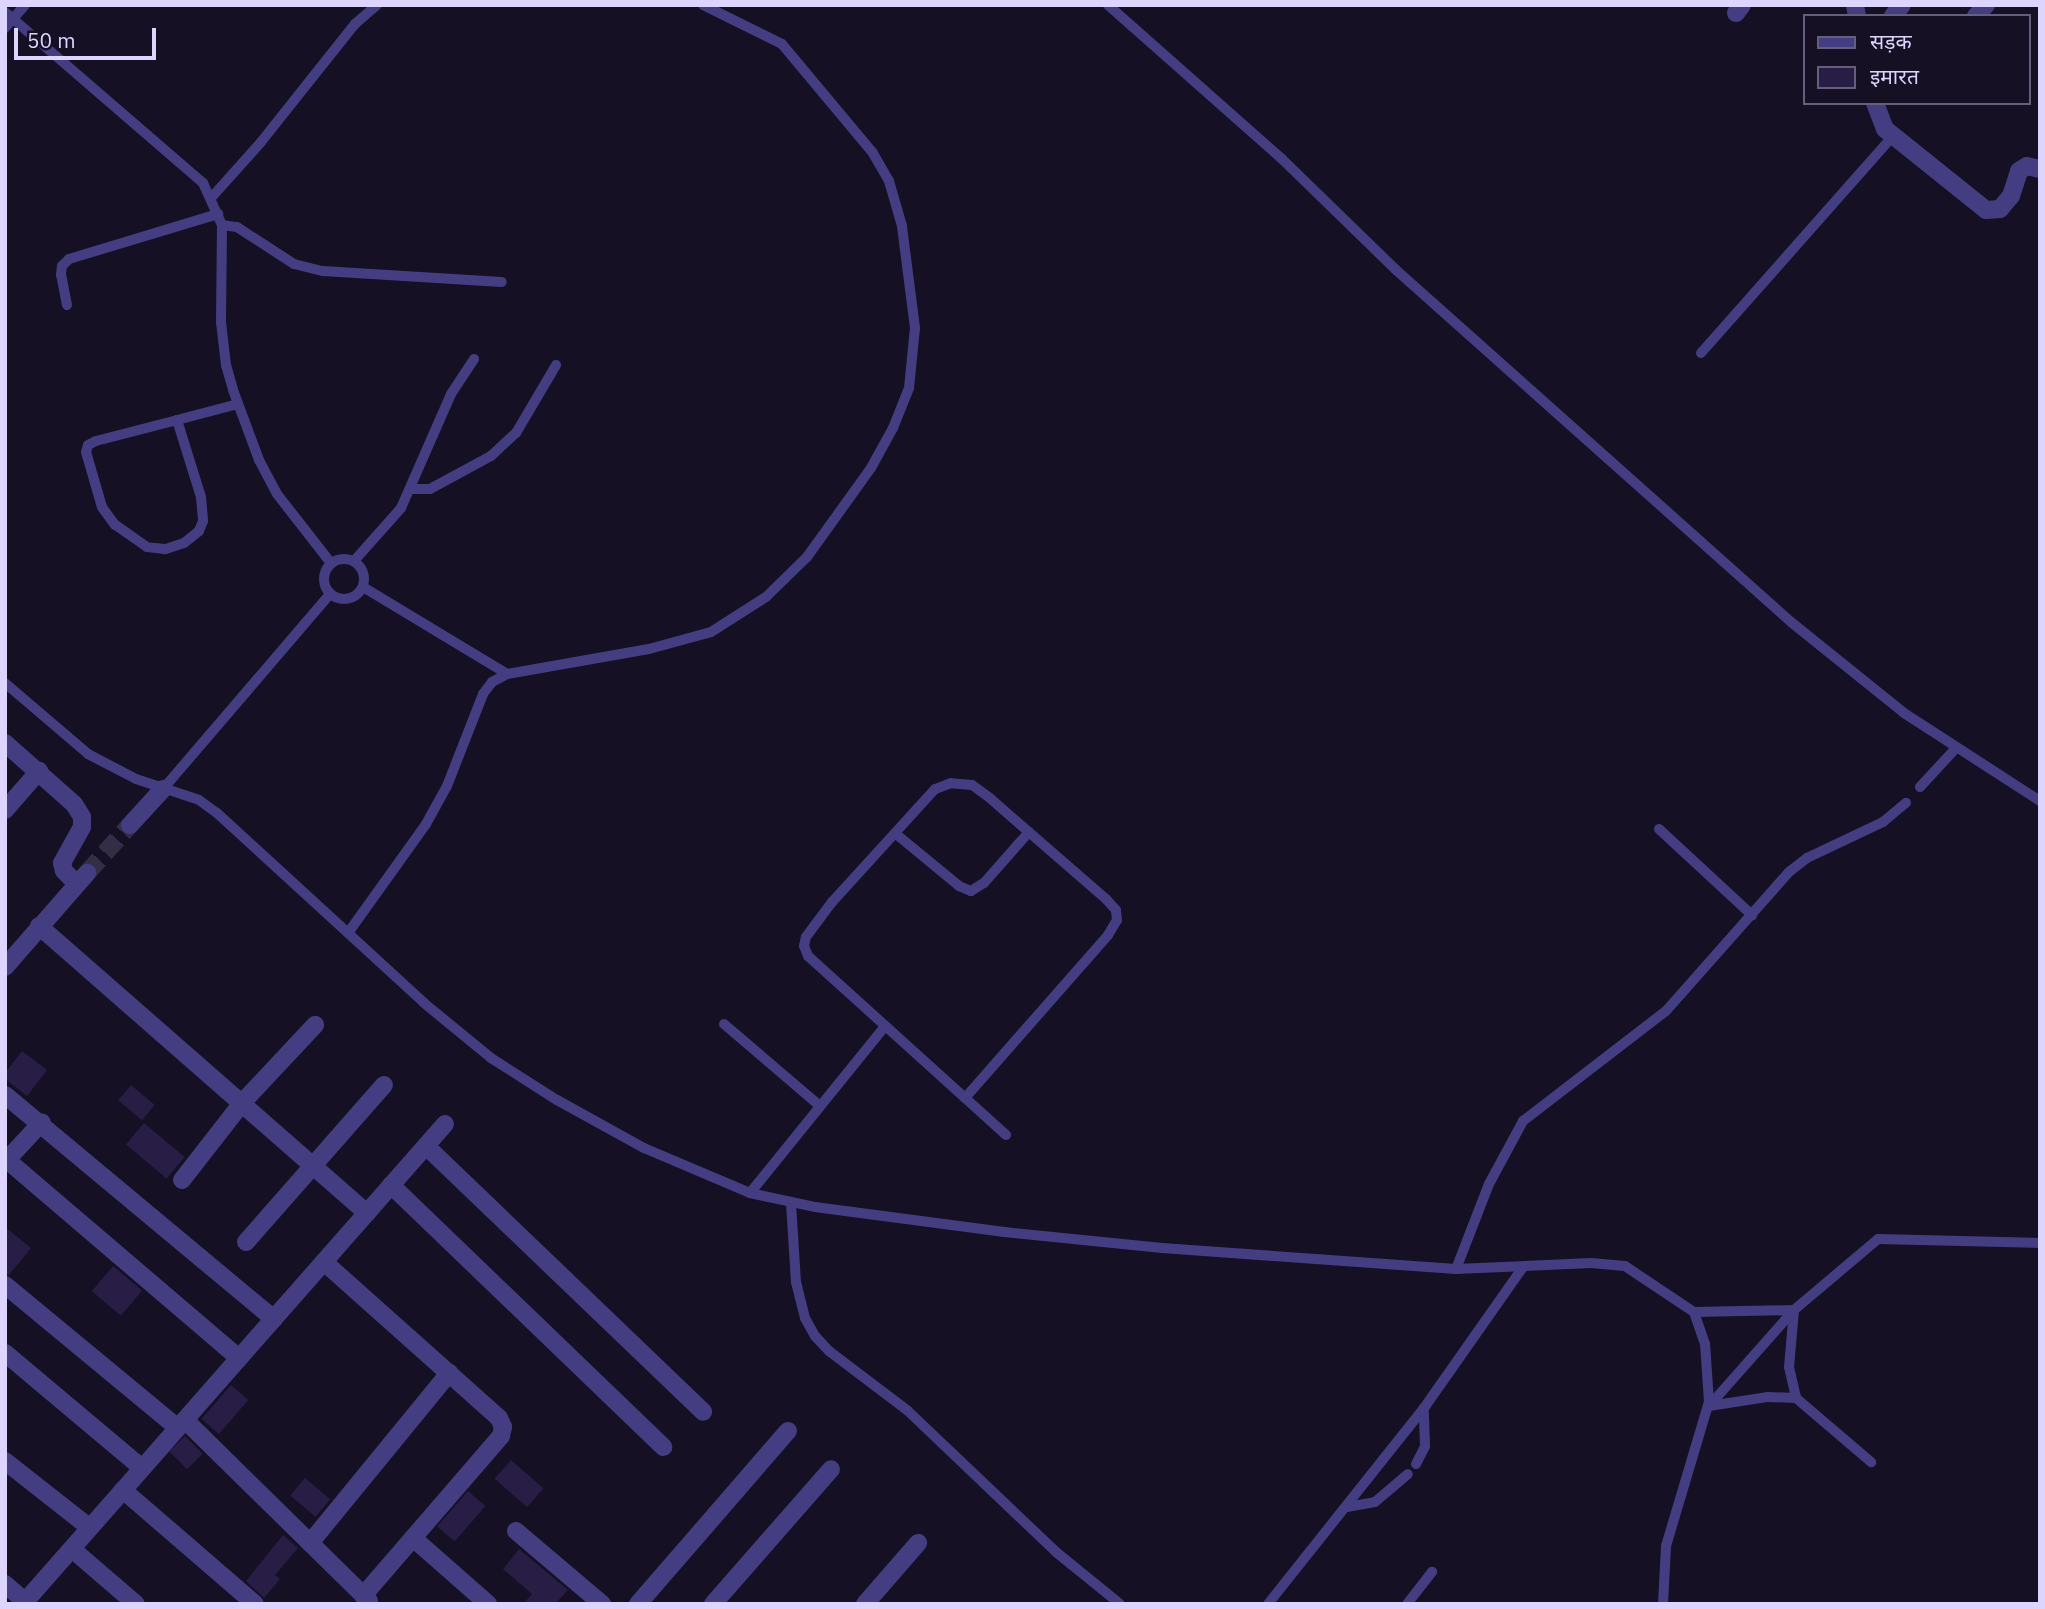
<!DOCTYPE html>
<meta charset="utf-8">
<style>
body{margin:0}
#map{position:relative;width:2045px;height:1609px;overflow:hidden;background:#151024;font-family:"IBM Plex Sans","Noto Sans Devanagari",sans-serif}
div>[style]{position:absolute}
.building>*{inset:0;background:#281d44;transform-origin:0 0}
.minor-tunnel>*{height:18px;margin-top:-9px;transform-origin:0;background:repeating-linear-gradient(90deg,#332e45 0 18px,transparent 0 27px)}
.service>*{height:10px;margin:-5px;padding:0 5px;transform-origin:5px;border-radius:5px;background:#453d81}
.service>.ring{margin:-5px;padding:0;box-sizing:content-box;background:none;border:10px solid #453d81;border-radius:50%}
.minor>*{height:18px;margin:-9px;padding:0 9px;transform-origin:9px;border-radius:9px;background:#453d81}
span{translate:-50% -50%;white-space:nowrap;text-align:center;line-height:1.15;-webkit-text-stroke:5px #151024;paint-order:stroke}
.frame{position:absolute;inset:0;border:7px solid #ddd5fd;pointer-events:none}
.legend{position:absolute;left:1803px;top:14px;width:228px;height:91px;box-sizing:border-box;background:#151024;border:2px solid #655f7b;margin:0;padding:9px 12px;list-style:none;font-size:21px;color:#ddd5fd}
.legend li{display:flex;align-items:center;gap:14px;height:35px}
.legend b{width:35px;border:2px solid #655f7b}
.scale{position:absolute;left:14px;top:28px;width:142px;height:32px;box-sizing:border-box;border:4px solid #ddd5fd;border-top:0;padding-left:9px;font-size:21px;line-height:24px;white-space:nowrap;color:#ddd5fd;-webkit-text-stroke:5px #151024;paint-order:stroke}
</style>
<div id="map">
<div class="building">
<i style="clip-path:polygon(22px 1051px,47px 1070px,27px 1096px,5px 1079px,5px 1073px)"></i>
<i style="left:131px;top:1085px;width:31px;height:20px;rotate:40deg"></i>
<i style="left:144px;top:1123px;width:53px;height:28px;rotate:40deg"></i>
<i style="clip-path:polygon(5px 1227px,31px 1248px,9px 1275px,5px 1274px)"></i>
<i style="left:113px;top:1266px;width:38px;height:33px;rotate:40deg"></i>
<i style="left:231px;top:1385px;width:23px;height:45px;rotate:41deg"></i>
<i style="left:185px;top:1436px;width:25px;height:22px;rotate:45deg"></i>
<i style="left:511px;top:1460px;width:43px;height:25px;rotate:41deg"></i>
<i style="left:305px;top:1478px;width:33px;height:23px;rotate:40deg"></i>
<i style="left:468px;top:1491px;width:23px;height:47px;rotate:41deg"></i>
<i style="clip-path:polygon(283px 1535px,298px 1548px,275px 1575px,280px 1579px,264px 1598px,246px 1581px)"></i>
<i style="clip-path:polygon(519px 1549px,568px 1590px,555px 1604px,523px 1604px,532px 1594px,503px 1569px)"></i>
</div>
<div class="minor-tunnel">
<i style="left:87px;top:873px;width:64px;rotate:-48.1deg"></i>
</div>
<div class="service">
<i style="left:1108px;top:5px;width:232px;rotate:41.5deg"></i>
<i style="left:1282px;top:159px;width:158px;rotate:44.2deg"></i>
<i style="left:1395px;top:269px;width:530px;rotate:41.71deg"></i>
<i style="left:1791px;top:622px;width:145px;rotate:38.8deg"></i>
<i style="left:1904px;top:713px;width:162px;rotate:32.9deg"></i>
<i style="left:5px;top:12px;width:262px;rotate:40.8deg"></i>
<i style="left:203px;top:183px;width:46px;rotate:65.7deg"></i>
<i style="left:222px;top:225px;width:97px;rotate:90.6deg"></i>
<i style="left:221px;top:322px;width:43px;rotate:83.4deg"></i>
<i style="left:226px;top:365px;width:26px;rotate:74deg"></i>
<i style="left:233px;top:390px;width:75px;rotate:69.6deg"></i>
<i style="left:259px;top:460px;width:38px;rotate:62deg"></i>
<i style="left:277px;top:494px;width:88px;rotate:52deg"></i>
<i style="left:5px;top:28px;width:30px;rotate:-49deg"></i>
<i style="left:211px;top:198px;width:75px;rotate:-48.2deg"></i>
<i style="left:261px;top:142px;width:151px;rotate:-51.5deg"></i>
<i style="left:355px;top:24px;width:29px;rotate:-41deg"></i>
<i style="left:222px;top:225px;width:15px;rotate:8deg"></i>
<i style="left:237px;top:227px;width:68px;rotate:33deg"></i>
<i style="left:294px;top:264px;width:30px;rotate:14deg"></i>
<i style="left:323px;top:271px;width:179px;rotate:3.5deg"></i>
<i style="left:67px;top:305px;width:31px;rotate:-101deg"></i>
<i style="left:61px;top:275px;width:9px;rotate:-84deg"></i>
<i style="left:62px;top:266px;width:10px;rotate:-45deg"></i>
<i style="left:69px;top:259px;width:156px;rotate:-16.8deg"></i>
<i style="left:1701px;top:353px;width:290px;rotate:-48.5deg"></i>
<i style="left:177px;top:420px;width:81px;rotate:72.7deg"></i>
<i style="left:201px;top:497px;width:24px;rotate:85deg"></i>
<i style="left:203px;top:521px;width:11px;rotate:112deg"></i>
<i style="left:199px;top:531px;width:19px;rotate:141deg"></i>
<i style="left:184px;top:543px;width:20px;rotate:162deg"></i>
<i style="left:165px;top:549px;width:18px;rotate:-174deg"></i>
<i style="left:147px;top:547px;width:39px;rotate:-145deg"></i>
<i style="left:115px;top:525px;width:22px;rotate:-126deg"></i>
<i style="left:102px;top:507px;width:57px;rotate:-106.2deg"></i>
<i style="left:86px;top:452px;width:7px;rotate:-74deg"></i>
<i style="left:88px;top:445px;width:9px;rotate:-27deg"></i>
<i style="left:96px;top:441px;width:84px;rotate:-14.5deg"></i>
<i style="left:177px;top:420px;width:63px;rotate:-14.7deg"></i>
<i style="left:412px;top:489px;width:18px"></i>
<i style="left:430px;top:489px;width:69px;rotate:-28.4deg"></i>
<i style="left:491px;top:456px;width:34px;rotate:-43deg"></i>
<i style="left:516px;top:433px;width:79px;rotate:-59.5deg"></i>
<i class="ring" style="left:324px;top:559px;width:30px;height:30px"></i>
<i style="left:354px;top:561px;width:71px;rotate:-48.4deg"></i>
<i style="left:401px;top:508px;width:124px;rotate:-66.3deg"></i>
<i style="left:451px;top:394px;width:42px;rotate:-56.7deg"></i>
<i style="left:363px;top:587px;width:168px;rotate:31.1deg"></i>
<i style="left:5px;top:683px;width:109px;rotate:40.5deg"></i>
<i style="left:88px;top:754px;width:54px;rotate:27.5deg"></i>
<i style="left:136px;top:779px;width:66px;rotate:18.4deg"></i>
<i style="left:199px;top:800px;width:22px;rotate:36deg"></i>
<i style="left:217px;top:813px;width:281px;rotate:42.5deg"></i>
<i style="left:424px;top:1003px;width:87px;rotate:39.4deg"></i>
<i style="left:491px;top:1058px;width:78px;rotate:32.5deg"></i>
<i style="left:557px;top:1100px;width:99px;rotate:28.9deg"></i>
<i style="left:644px;top:1148px;width:115px;rotate:23deg"></i>
<i style="left:750px;top:1193px;width:66px;rotate:12.2deg"></i>
<i style="left:815px;top:1207px;width:191px;rotate:7.5deg"></i>
<i style="left:1004px;top:1232px;width:159px;rotate:5.8deg"></i>
<i style="left:1162px;top:1248px;width:295px;rotate:4.1deg"></i>
<i style="left:1456px;top:1269px;width:135px;rotate:-2.5deg"></i>
<i style="left:1591px;top:1263px;width:34px;rotate:5deg"></i>
<i style="left:1625px;top:1266px;width:83px;rotate:33.7deg"></i>
<i style="left:1694px;top:1312px;width:100px;rotate:-1.1deg"></i>
<i style="left:1794px;top:1310px;width:110px;rotate:-40.2deg"></i>
<i style="left:1878px;top:1239px;width:162px;rotate:1.4deg"></i>
<i style="left:1920px;top:787px;width:53px;rotate:-47.3deg"></i>
<i style="left:163px;top:789px;width:257px;rotate:-49.4deg"></i>
<i style="left:1659px;top:829px;width:127px;rotate:42.8deg"></i>
<i style="left:896px;top:834px;width:82px;rotate:39.5deg"></i>
<i style="left:959px;top:886px;width:13px;rotate:23deg"></i>
<i style="left:971px;top:891px;width:15px;rotate:-32deg"></i>
<i style="left:984px;top:883px;width:68px;rotate:-48.6deg"></i>
<i style="left:348px;top:933px;width:134px;rotate:-54.4deg"></i>
<i style="left:426px;top:824px;width:43px;rotate:-61.1deg"></i>
<i style="left:447px;top:786px;width:99px;rotate:-68.6deg"></i>
<i style="left:483px;top:694px;width:15px;rotate:-53deg"></i>
<i style="left:492px;top:682px;width:17px;rotate:-28deg"></i>
<i style="left:507px;top:674px;width:144px;rotate:-10deg"></i>
<i style="left:649px;top:649px;width:64px;rotate:-15.3deg"></i>
<i style="left:711px;top:632px;width:65px;rotate:-32.5deg"></i>
<i style="left:766px;top:597px;width:57px;rotate:-44.3deg"></i>
<i style="left:807px;top:557px;width:110px;rotate:-54.3deg"></i>
<i style="left:871px;top:468px;width:46px;rotate:-61.2deg"></i>
<i style="left:893px;top:428px;width:43px;rotate:-68.2deg"></i>
<i style="left:909px;top:388px;width:60px;rotate:-84.3deg"></i>
<i style="left:915px;top:328px;width:103px;rotate:-97.3deg"></i>
<i style="left:902px;top:226px;width:47px;rotate:-106.1deg"></i>
<i style="left:889px;top:181px;width:32px;rotate:-120deg"></i>
<i style="left:873px;top:153px;width:142px;rotate:-129.9deg"></i>
<i style="left:782px;top:44px;width:88px;rotate:-153.7deg"></i>
<i style="left:724px;top:1024px;width:126px;rotate:40.5deg"></i>
<i style="left:965px;top:1098px;width:217px;rotate:-48.7deg"></i>
<i style="left:1108px;top:935px;width:17px;rotate:-59deg"></i>
<i style="left:1117px;top:920px;width:10px;rotate:-96deg"></i>
<i style="left:1116px;top:910px;width:15px;rotate:-132deg"></i>
<i style="left:1106px;top:899px;width:154px;rotate:-139deg"></i>
<i style="left:990px;top:798px;width:22px;rotate:-144deg"></i>
<i style="left:972px;top:785px;width:21px;rotate:-175deg"></i>
<i style="left:951px;top:783px;width:17px;rotate:159deg"></i>
<i style="left:935px;top:789px;width:153px;rotate:132.3deg"></i>
<i style="left:832px;top:902px;width:44px;rotate:126.6deg"></i>
<i style="left:806px;top:937px;width:9px;rotate:103deg"></i>
<i style="left:804px;top:946px;width:11px;rotate:68deg"></i>
<i style="left:808px;top:956px;width:267px;rotate:42.1deg"></i>
<i style="left:750px;top:1193px;width:215px;rotate:-51deg"></i>
<i style="left:791px;top:1203px;width:79px;rotate:86.4deg"></i>
<i style="left:796px;top:1282px;width:37px;rotate:76deg"></i>
<i style="left:805px;top:1318px;width:21px;rotate:61deg"></i>
<i style="left:815px;top:1336px;width:21px;rotate:47deg"></i>
<i style="left:829px;top:1351px;width:99px;rotate:37.2deg"></i>
<i style="left:908px;top:1411px;width:204px;rotate:43.6deg"></i>
<i style="left:1056px;top:1552px;width:82px;rotate:39.1deg"></i>
<i style="left:1456px;top:1269px;width:91px;rotate:-68.8deg"></i>
<i style="left:1489px;top:1184px;width:72px;rotate:-61.6deg"></i>
<i style="left:1523px;top:1121px;width:180px;rotate:-37.6deg"></i>
<i style="left:1666px;top:1011px;width:186px;rotate:-48.5deg"></i>
<i style="left:1789px;top:872px;width:23px;rotate:-38deg"></i>
<i style="left:1807px;top:858px;width:84px;rotate:-25.3deg"></i>
<i style="left:1883px;top:822px;width:30px;rotate:-40deg"></i>
<i style="left:1794px;top:1310px;width:57px;rotate:95deg"></i>
<i style="left:1789px;top:1367px;width:32px;rotate:77deg"></i>
<i style="left:1796px;top:1398px;width:99px;rotate:40.5deg"></i>
<i style="left:1709px;top:1406px;width:128px;rotate:-48.5deg"></i>
<i style="left:1709px;top:1406px;width:60px;rotate:-8.7deg"></i>
<i style="left:1768px;top:1397px;width:28px;rotate:2deg"></i>
<i style="left:1416px;top:1464px;width:20px;rotate:-63deg"></i>
<i style="left:1425px;top:1446px;width:38px;rotate:-92deg"></i>
<i style="left:1347px;top:1507px;width:28px;rotate:-10deg"></i>
<i style="left:1375px;top:1502px;width:43px;rotate:-40.3deg"></i>
<i style="left:1268px;top:1604px;width:251px;rotate:-51.5deg"></i>
<i style="left:1424px;top:1408px;width:172px;rotate:-54.9deg"></i>
<i style="left:1407px;top:1604px;width:41px;rotate:-52deg"></i>
<i style="left:1663px;top:1604px;width:58px;rotate:-87deg"></i>
<i style="left:1666px;top:1546px;width:150px;rotate:-73.4deg"></i>
<i style="left:1709px;top:1402px;width:58px;rotate:-93.9deg"></i>
<i style="left:1705px;top:1344px;width:34px;rotate:-109deg"></i>
</div>
<div class="minor">
<i style="left:1855px;top:5px;width:11px;rotate:80deg"></i>
<i style="left:1736px;top:13px;width:10px;rotate:-53deg"></i>
<i style="left:1893px;top:16px;width:14px;rotate:-51deg"></i>
<i style="left:1976px;top:16px;width:15px;rotate:-48deg"></i>
<i style="left:1875px;top:103px;width:28px;rotate:69deg"></i>
<i style="left:1885px;top:129px;width:129px;rotate:38.7deg"></i>
<i style="left:1986px;top:210px;width:14px;rotate:-4deg"></i>
<i style="left:2000px;top:209px;width:17px;rotate:-50deg"></i>
<i style="left:2011px;top:196px;width:26px;rotate:-72deg"></i>
<i style="left:2019px;top:171px;width:9px;rotate:-32deg"></i>
<i style="left:2027px;top:166px;width:13px;rotate:13deg"></i>
<i style="left:5px;top:743px;width:92px;rotate:41.5deg"></i>
<i style="left:74px;top:804px;width:15px;rotate:58deg"></i>
<i style="left:82px;top:817px;width:10px;rotate:90deg"></i>
<i style="left:82px;top:827px;width:41px;rotate:119.1deg"></i>
<i style="left:62px;top:863px;width:8px;rotate:76deg"></i>
<i style="left:64px;top:871px;width:18px;rotate:45deg"></i>
<i style="left:5px;top:810px;width:52px;rotate:-48.9deg"></i>
<i style="left:130px;top:825px;width:49px;rotate:-47.5deg"></i>
<i style="left:39px;top:926px;width:436px;rotate:41.2deg"></i>
<i style="left:5px;top:967px;width:125px;rotate:-48.9deg"></i>
<i style="left:5px;top:1095px;width:350px;rotate:39.8deg"></i>
<i style="left:426px;top:1146px;width:384px;rotate:43.8deg"></i>
<i style="left:7px;top:1160px;width:305px;rotate:40.5deg"></i>
<i style="left:5px;top:1162px;width:54px;rotate:-47.2deg"></i>
<i style="left:182px;top:1180px;width:98px;rotate:-52.1deg"></i>
<i style="left:242px;top:1103px;width:107px;rotate:-46.9deg"></i>
<i style="left:391px;top:1185px;width:378px;rotate:43.9deg"></i>
<i style="left:246px;top:1242px;width:209px;rotate:-48.7deg"></i>
<i style="left:324px;top:1262px;width:234px;rotate:41.7deg"></i>
<i style="left:499px;top:1418px;width:10px;rotate:66deg"></i>
<i style="left:503px;top:1427px;width:9px;rotate:103deg"></i>
<i style="left:501px;top:1436px;width:211px;rotate:130.8deg"></i>
<i style="left:5px;top:1285px;width:224px;rotate:39.6deg"></i>
<i style="left:5px;top:1353px;width:179px;rotate:40deg"></i>
<i style="left:185px;top:1420px;width:258px;rotate:44.5deg"></i>
<i style="left:5px;top:1461px;width:108px;rotate:38.2deg"></i>
<i style="left:123px;top:1490px;width:174px;rotate:40.8deg"></i>
<i style="left:516px;top:1531px;width:113px;rotate:40.3deg"></i>
<i style="left:413px;top:1538px;width:100px;rotate:41.3deg"></i>
<i style="left:310px;top:1543px;width:220px;rotate:-50.7deg"></i>
<i style="left:72px;top:1549px;width:84px;rotate:40.7deg"></i>
<i style="left:5px;top:1584px;width:30px;rotate:41deg"></i>
<i style="left:23px;top:1604px;width:639px;rotate:-48.68deg"></i>
<i style="left:638px;top:1604px;width:229px;rotate:-49.1deg"></i>
<i style="left:713px;top:1604px;width:179px;rotate:-48.8deg"></i>
<i style="left:865px;top:1604px;width:81px;rotate:-49deg"></i>
</div>
<div class="frame"></div>
<ul class="legend">
<li><b style="height:9px;background:#453d81"></b>सड़क</li>
<li><b style="height:19px;background:#281d44"></b>इमारत</li>
</ul>
<div class="scale">50 m</div>
</div>
